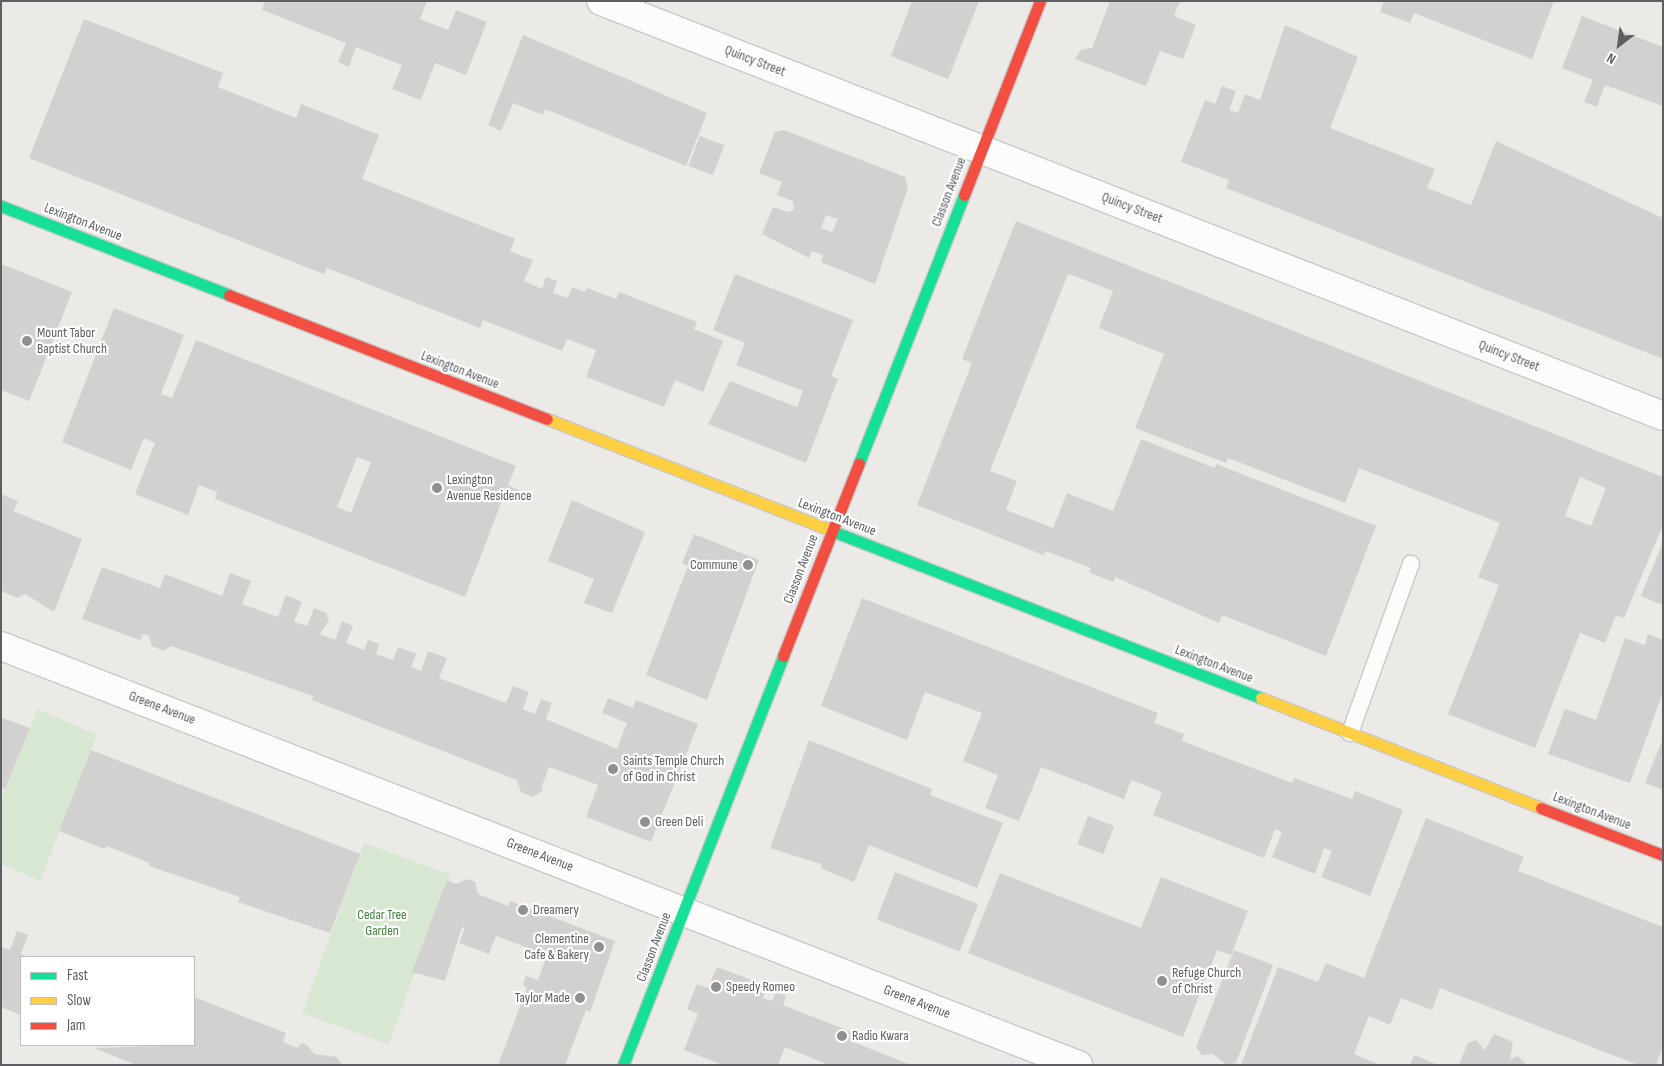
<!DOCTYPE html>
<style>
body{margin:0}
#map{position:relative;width:1664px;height:1066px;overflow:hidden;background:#eceae6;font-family:"Sofia Sans Condensed",sans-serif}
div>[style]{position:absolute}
.green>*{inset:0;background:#d7e7d2;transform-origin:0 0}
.building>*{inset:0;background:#d3d1cf;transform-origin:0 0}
.roads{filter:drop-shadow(1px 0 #c8c9c8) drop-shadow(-1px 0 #c8c9c8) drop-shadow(0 1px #c8c9c8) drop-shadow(0 -1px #c8c9c8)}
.lane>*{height:16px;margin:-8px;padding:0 8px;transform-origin:8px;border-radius:8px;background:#fcfcfb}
.street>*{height:28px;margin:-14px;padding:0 14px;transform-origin:14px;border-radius:14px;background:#fcfcfb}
.fast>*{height:11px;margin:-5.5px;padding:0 5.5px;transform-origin:5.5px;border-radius:5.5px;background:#16e098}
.slow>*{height:11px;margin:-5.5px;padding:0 5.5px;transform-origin:5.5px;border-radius:5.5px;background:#ffcf43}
.jam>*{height:11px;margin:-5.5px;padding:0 5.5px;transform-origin:5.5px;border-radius:5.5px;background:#f24e42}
.dots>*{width:14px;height:14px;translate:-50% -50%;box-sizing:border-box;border:2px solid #fff;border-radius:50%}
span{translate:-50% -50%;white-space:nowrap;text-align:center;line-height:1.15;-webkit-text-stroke:4.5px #fff;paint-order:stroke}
.street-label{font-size:14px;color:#5c6064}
.poi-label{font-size:14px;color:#5c6064}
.left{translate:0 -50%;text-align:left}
.right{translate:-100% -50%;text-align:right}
.park-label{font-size:14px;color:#3e853a}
.frame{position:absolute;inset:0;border:2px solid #5c6064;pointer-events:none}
.legend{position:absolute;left:20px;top:956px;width:175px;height:90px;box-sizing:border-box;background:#fff;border:1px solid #bebfc1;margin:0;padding:6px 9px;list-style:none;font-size:15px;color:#5c6064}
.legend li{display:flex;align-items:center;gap:10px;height:25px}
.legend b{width:25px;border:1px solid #bebfc1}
.north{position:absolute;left:1594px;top:20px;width:50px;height:50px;-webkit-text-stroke:4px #fff;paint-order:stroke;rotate:210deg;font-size:14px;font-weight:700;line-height:20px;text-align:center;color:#5c6064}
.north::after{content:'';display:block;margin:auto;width:18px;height:22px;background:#5c6064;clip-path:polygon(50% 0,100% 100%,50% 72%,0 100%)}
</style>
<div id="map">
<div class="green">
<i style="clip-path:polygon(38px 709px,97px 735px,40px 881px,1px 864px,1px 799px)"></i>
<i style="left:364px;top:843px;width:92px;height:181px;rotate:20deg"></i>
</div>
<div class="building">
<i style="clip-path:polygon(265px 1px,427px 1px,420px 19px,448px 30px,456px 10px,487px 22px,466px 75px,435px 63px,421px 100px,392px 89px,402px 65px,356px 47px,349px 67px,338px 62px,346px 43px,262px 10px)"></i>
<i style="clip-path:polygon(912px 1px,979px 1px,948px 79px,891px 56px)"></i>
<i style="clip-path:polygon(1110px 1px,1180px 1px,1174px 16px,1196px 25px,1183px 59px,1160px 51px,1146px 86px,1075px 59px,1081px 50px,1092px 48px)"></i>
<i style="clip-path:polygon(1384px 1px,1554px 1px,1532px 59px,1414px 13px,1410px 23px,1380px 12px)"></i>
<i style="clip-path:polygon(1582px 16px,1663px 47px,1663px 106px,1605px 85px,1597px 107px,1584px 102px,1593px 80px,1562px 68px)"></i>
<i style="clip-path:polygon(84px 19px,223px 73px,218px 87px,296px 118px,301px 104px,379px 135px,362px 179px,515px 239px,510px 251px,533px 260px,524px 281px,542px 289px,546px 277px,557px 281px,553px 293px,568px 298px,572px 287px,585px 292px,587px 288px,616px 299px,619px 292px,697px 322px,694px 329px,723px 341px,703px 392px,675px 380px,664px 407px,586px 377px,596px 350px,567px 339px,562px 351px,483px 320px,480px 328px,327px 268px,324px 274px,29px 158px)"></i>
<i style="clip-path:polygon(1285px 25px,1358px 57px,1330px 128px,1435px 169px,1427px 188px,1471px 205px,1496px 141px,1663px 218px,1663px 359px,1226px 188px,1229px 180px,1181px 162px,1205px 100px,1215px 104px,1222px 86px,1236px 91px,1229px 110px,1238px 113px,1245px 94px,1260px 100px)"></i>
<i style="clip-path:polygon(523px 35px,707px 113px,686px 166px,545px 109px,543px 115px,513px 103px,501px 131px,488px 125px)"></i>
<i style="clip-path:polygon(evenodd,784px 130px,905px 177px,908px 188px,875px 284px,821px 262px,823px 255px,812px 251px,809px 258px,762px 234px,773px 207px,788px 212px,794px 209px,793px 201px,777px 195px,782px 182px,759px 173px,775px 132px,784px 130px,826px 215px,838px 219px,832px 232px,821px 228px,826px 215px)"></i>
<i style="left:700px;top:136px;width:26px;height:32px;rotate:21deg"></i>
<i style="clip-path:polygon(evenodd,1016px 221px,1663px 477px,1663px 525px,1624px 618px,1616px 615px,1605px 643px,1580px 633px,1535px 748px,1448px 714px,1499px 585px,1478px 577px,1500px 523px,1359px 468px,1345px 503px,1228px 458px,1226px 463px,1135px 428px,1164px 354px,1099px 328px,1113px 291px,1077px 277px,1068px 274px,990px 471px,1017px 481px,1006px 510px,1053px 528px,1067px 493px,1113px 511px,1141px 439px,1215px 468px,1216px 464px,1376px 526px,1326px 656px,1222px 615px,1219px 623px,1115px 577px,1113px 582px,1089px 572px,1091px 568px,1045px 551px,1043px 555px,917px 505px,972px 363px,962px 359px,1016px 221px,1580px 477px,1606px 488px,1591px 526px,1565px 516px,1580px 477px)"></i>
<i style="clip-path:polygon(1px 264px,72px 292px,29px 401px,1px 390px)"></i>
<i style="clip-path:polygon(735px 274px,853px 320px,831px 376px,838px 379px,806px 463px,708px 424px,730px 381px,797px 407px,803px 391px,736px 365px,745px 343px,713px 330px)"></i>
<i style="clip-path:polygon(evenodd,114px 308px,184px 335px,161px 394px,172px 398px,196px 340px,516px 466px,508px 485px,519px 490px,514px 503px,503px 498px,465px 597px,215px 499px,217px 492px,199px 485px,188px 515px,135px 494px,155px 443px,144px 438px,131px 470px,62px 442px,114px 308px,357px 457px,371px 462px,351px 513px,337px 507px,357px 457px)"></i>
<i style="clip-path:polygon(1px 494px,18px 501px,13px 511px,82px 539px,54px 612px,25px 594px,18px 598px,1px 591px)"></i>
<i style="clip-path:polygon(572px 500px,645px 532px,612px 613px,584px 603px,594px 579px,548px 561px)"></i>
<i style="clip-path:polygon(694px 534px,759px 560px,707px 700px,646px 675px,688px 566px,682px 563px)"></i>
<i style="clip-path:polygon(1663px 542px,1663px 605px,1641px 596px)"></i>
<i style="clip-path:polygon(102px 567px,160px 588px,165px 574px,222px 596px,230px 573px,251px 581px,242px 604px,278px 617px,286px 595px,302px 602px,294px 622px,307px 626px,314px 608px,326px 613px,329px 620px,320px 634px,335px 640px,342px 621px,353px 626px,346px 643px,364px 650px,368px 640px,379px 644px,376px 654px,393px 660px,398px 647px,416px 654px,411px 667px,421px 671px,428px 651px,447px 658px,439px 678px,506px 703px,513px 686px,529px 692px,523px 709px,535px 714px,541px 699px,552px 703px,546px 719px,617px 749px,627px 723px,602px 713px,608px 698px,633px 708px,636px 700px,698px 724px,651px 842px,586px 817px,598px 785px,549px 767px,541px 789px,544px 790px,533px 797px,521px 792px,517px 780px,312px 700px,313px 696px,171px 646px,164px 651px,152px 646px,149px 636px,143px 634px,140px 640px,82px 619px)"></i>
<i style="clip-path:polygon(862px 598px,1158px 713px,1154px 723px,1184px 734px,1182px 741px,1292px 783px,1294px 778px,1352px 799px,1355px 791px,1403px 810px,1370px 896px,1321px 877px,1332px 851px,1324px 848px,1315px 874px,1272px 857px,1282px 832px,1275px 829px,1264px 858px,1153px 815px,1162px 792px,1131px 780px,1124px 799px,1041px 767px,1019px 821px,985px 808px,998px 775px,963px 761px,982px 713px,925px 692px,907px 740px,821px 706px)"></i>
<i style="clip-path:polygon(1648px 634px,1663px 640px,1663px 692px,1630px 783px,1548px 754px,1565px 709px,1596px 720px,1625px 638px,1645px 645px)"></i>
<i style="clip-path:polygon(2px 718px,30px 728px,5px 789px,1px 787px)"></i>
<i style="clip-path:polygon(1663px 738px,1663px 790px,1645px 783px)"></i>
<i style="clip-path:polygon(809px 740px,932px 789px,930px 795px,1003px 823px,977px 888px,869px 845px,854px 882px,822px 869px,821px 864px,770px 848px)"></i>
<i style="clip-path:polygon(91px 750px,360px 854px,330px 933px,238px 902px,240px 897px,149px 866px,150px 863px,106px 846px,104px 849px,59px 831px)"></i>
<i style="left:1088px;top:816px;width:28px;height:30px;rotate:21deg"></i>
<i style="clip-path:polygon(1426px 818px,1524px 857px,1518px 871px,1663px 927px,1663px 1047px,1656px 1065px,1638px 1065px,1440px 988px,1432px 1010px,1401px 998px,1390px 1025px,1369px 1016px,1354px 1054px,1380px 1065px,1241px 1065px,1278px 967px,1318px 982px,1326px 963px,1364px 978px)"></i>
<i style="left:895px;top:872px;width:89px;height:51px;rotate:21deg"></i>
<i style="clip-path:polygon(1000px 873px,1141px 928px,1161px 877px,1248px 911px,1231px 955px,1217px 950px,1183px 1037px,968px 953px)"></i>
<i style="clip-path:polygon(467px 879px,475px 882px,478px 894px,508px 906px,510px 901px,615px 941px,590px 1012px,586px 1010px,565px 1065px,498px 1065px,527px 988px,523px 984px,526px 976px,538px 980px,547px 955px,496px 936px,489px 954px,459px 943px,465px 928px,462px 927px,445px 981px,412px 972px,447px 880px,456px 884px)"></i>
<i style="clip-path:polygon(17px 931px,28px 935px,21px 954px,28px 957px,21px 957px,21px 1015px,1px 1007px,1px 947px,10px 950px)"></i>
<i style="clip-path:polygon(1234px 950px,1273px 965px,1236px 1063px,1227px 1065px,1213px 1054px,1202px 1055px,1196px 1047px)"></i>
<i style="clip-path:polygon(717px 967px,767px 986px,763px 998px,772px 1001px,776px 992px,786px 996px,783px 1005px,854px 1033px,851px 1041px,911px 1065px,829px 1065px,785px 1047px,778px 1065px,723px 1065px,684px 1050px,698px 1014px,687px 1009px,697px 984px,708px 988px)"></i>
<i style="clip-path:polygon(194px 997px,286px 1033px,283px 1042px,297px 1048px,302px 1043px,308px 1046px,314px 1054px,337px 1057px,342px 1065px,136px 1065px,94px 1048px,194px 1045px)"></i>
<i style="clip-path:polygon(1494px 1034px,1513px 1042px,1510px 1059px,1518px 1056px,1527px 1065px,1459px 1064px,1468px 1043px,1476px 1040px,1485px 1050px)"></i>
<i style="clip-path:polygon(1414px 1055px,1438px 1065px,1410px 1065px)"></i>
</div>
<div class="roads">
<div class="lane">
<i style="left:1350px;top:733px;width:180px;rotate:-70.2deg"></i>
</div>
<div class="street">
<i style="left:601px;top:1px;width:1140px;rotate:21.34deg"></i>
<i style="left:1px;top:646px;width:1156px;rotate:21.26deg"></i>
</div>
<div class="fast">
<i style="left:1px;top:206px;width:245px;rotate:21.3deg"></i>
<i style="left:859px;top:463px;width:288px;rotate:-68.6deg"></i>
<i style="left:830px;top:530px;width:463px;rotate:21.3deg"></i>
<i style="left:623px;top:1065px;width:439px;rotate:-68.6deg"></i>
</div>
<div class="slow">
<i style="left:547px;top:419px;width:304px;rotate:21.4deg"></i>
<i style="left:1261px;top:698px;width:301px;rotate:21.4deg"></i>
</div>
<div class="jam">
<i style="left:964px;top:195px;width:208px;rotate:-68.6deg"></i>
<i style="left:229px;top:295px;width:341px;rotate:21.3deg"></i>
<i style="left:783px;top:656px;width:207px;rotate:-68.5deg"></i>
<i style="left:1541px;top:808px;width:131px;rotate:21.1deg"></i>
</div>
</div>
<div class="dots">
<i style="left:27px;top:341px;background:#8e9092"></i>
<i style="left:437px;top:488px;background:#8e9092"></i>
<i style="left:748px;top:565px;background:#8e9092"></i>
<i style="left:613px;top:769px;background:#8e9092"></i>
<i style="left:645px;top:822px;background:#8e9092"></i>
<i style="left:523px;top:910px;background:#8e9092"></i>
<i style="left:599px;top:947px;background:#8e9092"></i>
<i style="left:1162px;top:981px;background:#8e9092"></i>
<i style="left:716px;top:987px;background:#8e9092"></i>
<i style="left:580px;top:998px;background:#8e9092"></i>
<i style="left:842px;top:1036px;background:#8e9092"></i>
</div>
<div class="street-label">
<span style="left:755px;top:61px;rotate:21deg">Quincy Street</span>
<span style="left:949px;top:192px;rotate:-69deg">Classon Avenue</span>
<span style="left:1132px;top:208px;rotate:21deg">Quincy Street</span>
<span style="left:83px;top:222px;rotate:21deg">Lexington Avenue</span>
<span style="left:1509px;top:356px;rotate:21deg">Quincy Street</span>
<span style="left:460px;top:370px;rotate:21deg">Lexington Avenue</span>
<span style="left:837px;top:517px;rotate:21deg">Lexington Avenue</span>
<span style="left:801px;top:569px;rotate:-69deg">Classon Avenue</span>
<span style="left:1214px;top:664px;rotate:21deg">Lexington Avenue</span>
<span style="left:162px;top:708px;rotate:21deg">Greene Avenue</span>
<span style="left:1592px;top:811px;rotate:21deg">Lexington Avenue</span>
<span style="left:540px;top:855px;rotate:21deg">Greene Avenue</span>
<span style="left:654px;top:947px;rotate:-69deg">Classon Avenue</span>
<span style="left:917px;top:1002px;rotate:21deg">Greene Avenue</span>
</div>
<div class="poi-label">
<span class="left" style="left:37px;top:341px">Mount Tabor<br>Baptist Church</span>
<span class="left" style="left:447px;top:488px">Lexington<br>Avenue Residence</span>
<span class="right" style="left:738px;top:565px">Commune</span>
<span class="left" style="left:623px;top:769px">Saints Temple Church<br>of God in Christ</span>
<span class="left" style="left:655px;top:822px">Green Deli</span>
<span class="left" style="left:533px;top:910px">Dreamery</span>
<span class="right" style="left:589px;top:947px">Clementine<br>Cafe &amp; Bakery</span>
<span class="left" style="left:1172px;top:981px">Refuge Church<br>of Christ</span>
<span class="left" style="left:726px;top:987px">Speedy Romeo</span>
<span class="right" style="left:570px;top:998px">Taylor Made</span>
<span class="left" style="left:852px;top:1036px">Radio Kwara</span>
</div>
<div class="park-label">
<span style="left:382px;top:923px">Cedar Tree<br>Garden</span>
</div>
<div class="frame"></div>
<ul class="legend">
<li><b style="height:6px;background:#16e098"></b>Fast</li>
<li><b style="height:6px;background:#ffcf43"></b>Slow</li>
<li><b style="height:6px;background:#f24e42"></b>Jam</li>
</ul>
<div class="north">N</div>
</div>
